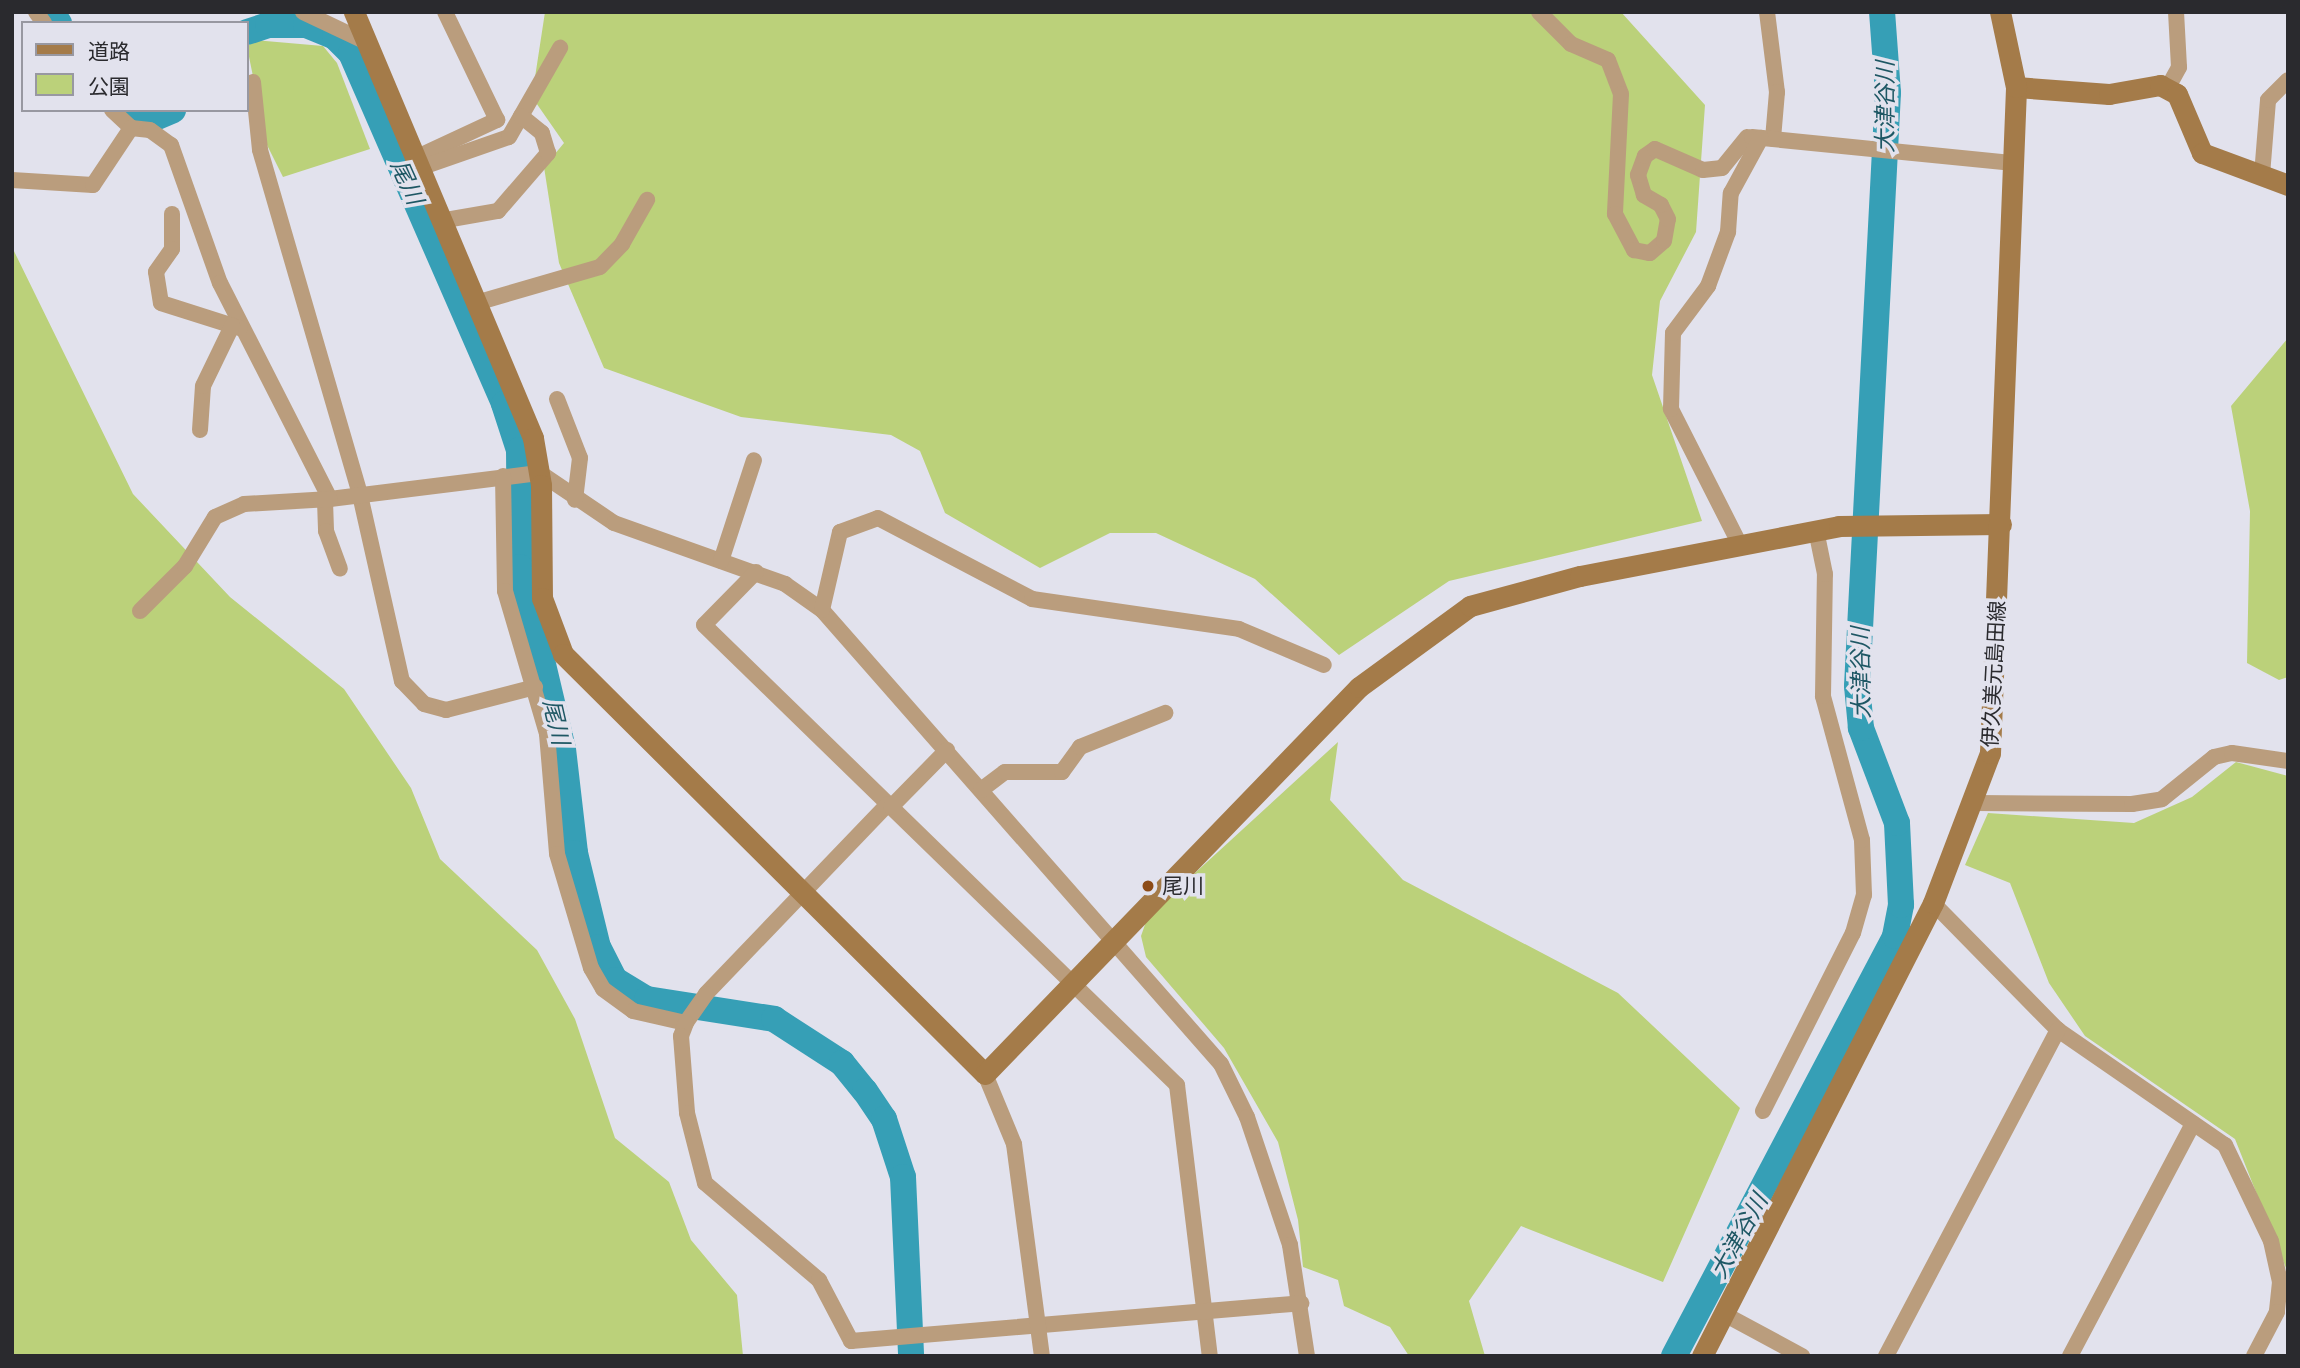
<!DOCTYPE html>
<meta charset="utf-8">
<style>
body{margin:0}
#map{position:relative;width:2300px;height:1368px;overflow:hidden;background:#e2e2ed;font-family:"DejaVu Sans","Noto Sans JP",sans-serif}
div>[style]{position:absolute}
.green>*{inset:0;background:#bbd17a}
.river>*{height:26px;margin:-13px;padding:0 13px;transform-origin:13px;border-radius:13px;background:#369fb6}
.street>*{height:16px;margin:-8px;padding:0 8px;transform-origin:8px;border-radius:8px;background:#ba9d7d}
.secondary>*{height:21px;margin:-10.5px;padding:0 10.5px;transform-origin:10.5px;border-radius:10.5px;background:#a47b49}
.dots>*{width:19px;height:19px;translate:-50% -50%;box-sizing:border-box;border:4px solid #e2e2ed;border-radius:50%}
span{translate:-50% -50%;white-space:nowrap;text-align:center;line-height:1.15;-webkit-text-stroke:7px #e2e2ed;paint-order:stroke}
.street-label{font-size:21px;color:#2a2a2e}
.poi-label{font-size:21px;color:#2a2a2e}
.left{translate:0 -50%;text-align:left}
.water-label{font-size:23px;color:#1e5764;font-style:italic}
.frame{position:absolute;inset:0;border:14px solid #2a2a2e;pointer-events:none}
.legend{position:absolute;left:21px;top:21px;width:228px;height:91px;box-sizing:border-box;background:#e2e2ed;border:2px solid #9898a1;margin:0;padding:9px 12px;list-style:none;font-size:21px;color:#2a2a2e}
.legend li{display:flex;align-items:center;gap:14px;height:35px}
.legend b{width:35px;border:2px solid #9898a1}
</style>
<div id="map">
<div class="green">
<i style="clip-path:polygon(545px 12px,1621px 12px,1705px 105px,1696px 232px,1660px 301px,1652px 375px,1702px 521px,1449px 581px,1339px 655px,1255px 579px,1156px 533px,1110px 533px,1040px 568px,945px 513px,920px 451px,891px 435px,741px 417px,604px 368px,559px 263px,544px 167px,564px 143px,532px 97px)"></i>
<i style="clip-path:polygon(254px 40px,323px 46px,337px 63px,370px 149px,283px 177px,267px 145px,247px 47px)"></i>
<i style="clip-path:polygon(12px 247px,133px 494px,230px 597px,344px 689px,411px 788px,440px 859px,537px 950px,575px 1019px,615px 1138px,669px 1182px,691px 1240px,737px 1295px,743px 1356px,12px 1356px)"></i>
<i style="clip-path:polygon(2288px 338px,2288px 677px,2279px 680px,2247px 663px,2250px 511px,2231px 406px)"></i>
<i style="clip-path:polygon(1338px 742px,1330px 800px,1403px 880px,1618px 993px,1740px 1108px,1663px 1282px,1521px 1226px,1469px 1301px,1485px 1356px,1409px 1356px,1390px 1327px,1344px 1306px,1338px 1280px,1303px 1267px,1298px 1220px,1278px 1142px,1224px 1048px,1146px 957px,1141px 936px,1148px 916px)"></i>
<i style="clip-path:polygon(2236px 762px,2288px 776px,2288px 1273px,2235px 1139px,2085px 1036px,2049px 983px,2010px 883px,1965px 865px,1988px 813px,2134px 823px,2192px 797px)"></i>
</div>
<div class="river">
<i style="left:51px;top:12px;width:14px;rotate:54deg"></i>
<i style="left:247px;top:32px;width:22px;rotate:-18deg"></i>
<i style="left:268px;top:25px;width:38px"></i>
<i style="left:306px;top:25px;width:31px;rotate:22deg"></i>
<i style="left:335px;top:37px;width:23px;rotate:45deg"></i>
<i style="left:351px;top:53px;width:383px;rotate:66.4deg"></i>
<i style="left:504px;top:404px;width:48px;rotate:71.9deg"></i>
<i style="left:519px;top:450px;width:117px;rotate:89.5deg"></i>
<i style="left:520px;top:567px;width:187px;rotate:76.7deg"></i>
<i style="left:563px;top:749px;width:105px;rotate:83.4deg"></i>
<i style="left:575px;top:853px;width:97px;rotate:76.3deg"></i>
<i style="left:598px;top:947px;width:37px;rotate:63deg"></i>
<i style="left:615px;top:980px;width:37px;rotate:31deg"></i>
<i style="left:647px;top:999px;width:129px;rotate:8.9deg"></i>
<i style="left:774px;top:1019px;width:81px;rotate:32.9deg"></i>
<i style="left:842px;top:1063px;width:36px;rotate:51deg"></i>
<i style="left:865px;top:1091px;width:34px;rotate:56deg"></i>
<i style="left:884px;top:1119px;width:61px;rotate:71.9deg"></i>
<i style="left:903px;top:1177px;width:179px;rotate:87.4deg"></i>
<i style="left:134px;top:110px;width:19px;rotate:32deg"></i>
<i style="left:150px;top:120px;width:25px;rotate:-23deg"></i>
<i style="left:1674px;top:1356px;width:475px;rotate:-62.2deg"></i>
<i style="left:1895px;top:936px;width:32px;rotate:-79deg"></i>
<i style="left:1901px;top:905px;width:82px;rotate:-92.8deg"></i>
<i style="left:1897px;top:823px;width:102px;rotate:-110.8deg"></i>
<i style="left:1861px;top:728px;width:42px;rotate:-95.4deg"></i>
<i style="left:1857px;top:686px;width:594px;rotate:-87.01deg"></i>
<i style="left:1888px;top:93px;width:81px;rotate:-94.2deg"></i>
</div>
<div class="street">
<i style="left:36px;top:12px;width:14px;rotate:54deg"></i>
<i style="left:303px;top:12px;width:65px;rotate:25.4deg"></i>
<i style="left:1539px;top:12px;width:45px;rotate:45deg"></i>
<i style="left:1571px;top:44px;width:40px;rotate:23.4deg"></i>
<i style="left:1608px;top:60px;width:36px;rotate:69deg"></i>
<i style="left:1621px;top:94px;width:120px;rotate:92.9deg"></i>
<i style="left:1615px;top:214px;width:41px;rotate:62.2deg"></i>
<i style="left:1634px;top:250px;width:16px;rotate:11deg"></i>
<i style="left:1650px;top:253px;width:18px;rotate:-41deg"></i>
<i style="left:1664px;top:241px;width:22px;rotate:-80deg"></i>
<i style="left:1668px;top:219px;width:16px;rotate:-117deg"></i>
<i style="left:1661px;top:205px;width:20px;rotate:-150deg"></i>
<i style="left:1644px;top:195px;width:21px;rotate:-107deg"></i>
<i style="left:1638px;top:175px;width:20px;rotate:-70deg"></i>
<i style="left:1645px;top:156px;width:12px;rotate:-35deg"></i>
<i style="left:1655px;top:149px;width:52px;rotate:23.6deg"></i>
<i style="left:1703px;top:170px;width:19px;rotate:-6deg"></i>
<i style="left:1722px;top:168px;width:40px;rotate:-51deg"></i>
<i style="left:1767px;top:12px;width:81px;rotate:82.9deg"></i>
<i style="left:1777px;top:92px;width:47px;rotate:94.9deg"></i>
<i style="left:253px;top:82px;width:68px;rotate:84.1deg"></i>
<i style="left:260px;top:150px;width:359px;rotate:73.8deg"></i>
<i style="left:360px;top:495px;width:191px;rotate:77.3deg"></i>
<i style="left:402px;top:681px;width:32px;rotate:46deg"></i>
<i style="left:424px;top:704px;width:23px;rotate:15deg"></i>
<i style="left:446px;top:710px;width:92px;rotate:-14.5deg"></i>
<i style="left:2167px;top:89px;width:25px;rotate:-61deg"></i>
<i style="left:2179px;top:67px;width:55px;rotate:-93.1deg"></i>
<i style="left:112px;top:110px;width:26px;rotate:43deg"></i>
<i style="left:131px;top:128px;width:19px;rotate:6deg"></i>
<i style="left:150px;top:130px;width:26px;rotate:36deg"></i>
<i style="left:171px;top:145px;width:146px;rotate:70.5deg"></i>
<i style="left:220px;top:283px;width:242px;rotate:63deg"></i>
<i style="left:330px;top:499px;width:212px;rotate:-7.1deg"></i>
<i style="left:540px;top:473px;width:89px;rotate:34deg"></i>
<i style="left:614px;top:523px;width:182px;rotate:19.6deg"></i>
<i style="left:785px;top:584px;width:45px;rotate:35.1deg"></i>
<i style="left:822px;top:610px;width:604px;rotate:48.69deg"></i>
<i style="left:1221px;top:1064px;width:59px;rotate:63.9deg"></i>
<i style="left:1247px;top:1117px;width:135px;rotate:71.4deg"></i>
<i style="left:1290px;top:1245px;width:112px;rotate:81.3deg"></i>
<i style="left:1752px;top:137px;width:263px;rotate:5.7deg"></i>
<i style="left:413px;top:159px;width:93px;rotate:-24.9deg"></i>
<i style="left:497px;top:120px;width:120px;rotate:-115.7deg"></i>
<i style="left:417px;top:169px;width:97px;rotate:-19.2deg"></i>
<i style="left:509px;top:137px;width:103px;rotate:-60.2deg"></i>
<i style="left:2262px;top:175px;width:75px;rotate:-85.4deg"></i>
<i style="left:2268px;top:100px;width:28px;rotate:-45deg"></i>
<i style="left:12px;top:180px;width:81px;rotate:3.5deg"></i>
<i style="left:93px;top:185px;width:69px;rotate:-56.3deg"></i>
<i style="left:172px;top:214px;width:35px;rotate:90deg"></i>
<i style="left:172px;top:249px;width:28px;rotate:125deg"></i>
<i style="left:156px;top:272px;width:31px;rotate:81deg"></i>
<i style="left:161px;top:303px;width:83px;rotate:17.6deg"></i>
<i style="left:440px;top:221px;width:59px;rotate:-9.8deg"></i>
<i style="left:498px;top:211px;width:77px;rotate:-49.2deg"></i>
<i style="left:548px;top:153px;width:21px;rotate:-107deg"></i>
<i style="left:542px;top:133px;width:27px;rotate:-141deg"></i>
<i style="left:476px;top:303px;width:129px;rotate:-16.2deg"></i>
<i style="left:600px;top:267px;width:32px;rotate:-46deg"></i>
<i style="left:622px;top:244px;width:51px;rotate:-60.4deg"></i>
<i style="left:557px;top:399px;width:63px;rotate:68.7deg"></i>
<i style="left:580px;top:458px;width:42px;rotate:96.8deg"></i>
<i style="left:200px;top:430px;width:44px;rotate:-86.1deg"></i>
<i style="left:203px;top:386px;width:67px;rotate:-64.2deg"></i>
<i style="left:503px;top:476px;width:115px;rotate:89deg"></i>
<i style="left:505px;top:591px;width:149px;rotate:73.6deg"></i>
<i style="left:547px;top:734px;width:120px;rotate:85.2deg"></i>
<i style="left:557px;top:854px;width:119px;rotate:73.4deg"></i>
<i style="left:591px;top:968px;width:24px;rotate:60deg"></i>
<i style="left:603px;top:989px;width:37px;rotate:36deg"></i>
<i style="left:633px;top:1011px;width:54px;rotate:12.8deg"></i>
<i style="left:325px;top:501px;width:30px;rotate:88deg"></i>
<i style="left:326px;top:531px;width:40px;rotate:69.8deg"></i>
<i style="left:1740px;top:545px;width:153px;rotate:-116.9deg"></i>
<i style="left:1671px;top:409px;width:76px;rotate:-88.5deg"></i>
<i style="left:1673px;top:333px;width:59px;rotate:-53.3deg"></i>
<i style="left:1708px;top:286px;width:58px;rotate:-69.7deg"></i>
<i style="left:1728px;top:232px;width:39px;rotate:-86deg"></i>
<i style="left:1731px;top:193px;width:63px;rotate:-61.4deg"></i>
<i style="left:721px;top:561px;width:106px;rotate:-71.9deg"></i>
<i style="left:756px;top:572px;width:74px;rotate:134.5deg"></i>
<i style="left:704px;top:625px;width:660px;rotate:44.2deg"></i>
<i style="left:1177px;top:1085px;width:273px;rotate:83.1deg"></i>
<i style="left:822px;top:610px;width:80px;rotate:-77deg"></i>
<i style="left:840px;top:532px;width:40px;rotate:-20.2deg"></i>
<i style="left:878px;top:518px;width:174px;rotate:27.7deg"></i>
<i style="left:1032px;top:599px;width:209px;rotate:8.2deg"></i>
<i style="left:1239px;top:629px;width:92px;rotate:23deg"></i>
<i style="left:140px;top:611px;width:64px;rotate:-45deg"></i>
<i style="left:185px;top:566px;width:57px;rotate:-58.5deg"></i>
<i style="left:215px;top:517px;width:32px;rotate:-24deg"></i>
<i style="left:244px;top:504px;width:86px;rotate:-3.3deg"></i>
<i style="left:981px;top:790px;width:30px;rotate:-37deg"></i>
<i style="left:1005px;top:772px;width:57px"></i>
<i style="left:1062px;top:772px;width:31px;rotate:-54deg"></i>
<i style="left:1080px;top:747px;width:92px;rotate:-21.8deg"></i>
<i style="left:1976px;top:803px;width:156px;rotate:0.4deg"></i>
<i style="left:2132px;top:804px;width:30px;rotate:-9deg"></i>
<i style="left:2162px;top:799px;width:67px;rotate:-38.9deg"></i>
<i style="left:2214px;top:757px;width:18px;rotate:-13deg"></i>
<i style="left:2232px;top:753px;width:57px;rotate:8.1deg"></i>
<i style="left:888px;top:804px;width:263px;rotate:133.8deg"></i>
<i style="left:706px;top:994px;width:35px;rotate:125deg"></i>
<i style="left:686px;top:1023px;width:14px;rotate:111deg"></i>
<i style="left:681px;top:1036px;width:77px;rotate:85.5deg"></i>
<i style="left:687px;top:1113px;width:72px;rotate:75.6deg"></i>
<i style="left:705px;top:1183px;width:150px;rotate:40.4deg"></i>
<i style="left:819px;top:1280px;width:69px;rotate:62.3deg"></i>
<i style="left:851px;top:1341px;width:452px;rotate:-4.8deg"></i>
<i style="left:891px;top:807px;width:80px;rotate:-45.5deg"></i>
<i style="left:1933px;top:903px;width:178px;rotate:45.5deg"></i>
<i style="left:2058px;top:1030px;width:203px;rotate:34.6deg"></i>
<i style="left:2225px;top:1145px;width:106px;rotate:64.4deg"></i>
<i style="left:2271px;top:1241px;width:42px;rotate:77.6deg"></i>
<i style="left:2280px;top:1282px;width:30px;rotate:96deg"></i>
<i style="left:2277px;top:1312px;width:50px;rotate:117.6deg"></i>
<i style="left:985px;top:1074px;width:76px;rotate:67.5deg"></i>
<i style="left:1014px;top:1144px;width:214px;rotate:82.5deg"></i>
<i style="left:1763px;top:1111px;width:199px;rotate:-63.2deg"></i>
<i style="left:1853px;top:933px;width:40px;rotate:-74deg"></i>
<i style="left:1864px;top:895px;width:55px;rotate:-92.1deg"></i>
<i style="left:1862px;top:840px;width:149px;rotate:-105.2deg"></i>
<i style="left:1823px;top:696px;width:122px;rotate:-89.1deg"></i>
<i style="left:1825px;top:574px;width:45px;rotate:-101.6deg"></i>
<i style="left:1724px;top:1314px;width:89px;rotate:28.3deg"></i>
<i style="left:1886px;top:1356px;width:369px;rotate:-62.2deg"></i>
<i style="left:2070px;top:1356px;width:263px;rotate:-62.1deg"></i>
</div>
<div class="secondary">
<i style="left:354px;top:12px;width:462px;rotate:67.2deg"></i>
<i style="left:533px;top:438px;width:48px;rotate:80.3deg"></i>
<i style="left:541px;top:485px;width:113px;rotate:89.5deg"></i>
<i style="left:542px;top:598px;width:60px;rotate:69.4deg"></i>
<i style="left:563px;top:654px;width:595px;rotate:44.86deg"></i>
<i style="left:985px;top:1074px;width:538px;rotate:-45.98deg"></i>
<i style="left:1359px;top:687px;width:137px;rotate:-36.1deg"></i>
<i style="left:1470px;top:606px;width:114px;rotate:-15.3deg"></i>
<i style="left:1580px;top:576px;width:264px;rotate:-10.9deg"></i>
<i style="left:1839px;top:526px;width:162px;rotate:-0.7deg"></i>
<i style="left:2016px;top:87px;width:93px;rotate:4.3deg"></i>
<i style="left:2109px;top:94px;width:52px;rotate:-10deg"></i>
<i style="left:2160px;top:85px;width:19px;rotate:28deg"></i>
<i style="left:2177px;top:94px;width:64px;rotate:67deg"></i>
<i style="left:2202px;top:153px;width:92px;rotate:20.4deg"></i>
<i style="left:1702px;top:1356px;width:508px;rotate:-62.98deg"></i>
<i style="left:1933px;top:903px;width:160px;rotate:-69.2deg"></i>
<i style="left:1990px;top:753px;width:667px;rotate:-87.76deg"></i>
<i style="left:2016px;top:87px;width:77px;rotate:-102deg"></i>
</div>
<div class="dots">
<i style="left:1148px;top:886px;background:#8c4b17"></i>
</div>
<div class="street-label">
<span style="left:1994px;top:674px;rotate:-87deg">伊久美元島田線</span>
</div>
<div class="poi-label">
<span class="left" style="left:1162px;top:886px">尾川</span>
</div>
<div class="water-label">
<span style="left:1885px;top:107px;rotate:-90deg">大津谷川</span>
<span style="left:407px;top:182px;rotate:66deg">尾川</span>
<span style="left:1861px;top:673px;rotate:-91deg">大津谷川</span>
<span style="left:556px;top:722px;rotate:77deg">尾川</span>
<span style="left:1739px;top:1236px;rotate:-61deg">大津谷川</span>
</div>
<div class="frame"></div>
<ul class="legend">
<li><b style="height:9px;background:#a47b49"></b>道路</li>
<li><b style="height:19px;background:#bbd17a"></b>公園</li>
</ul>
</div>
